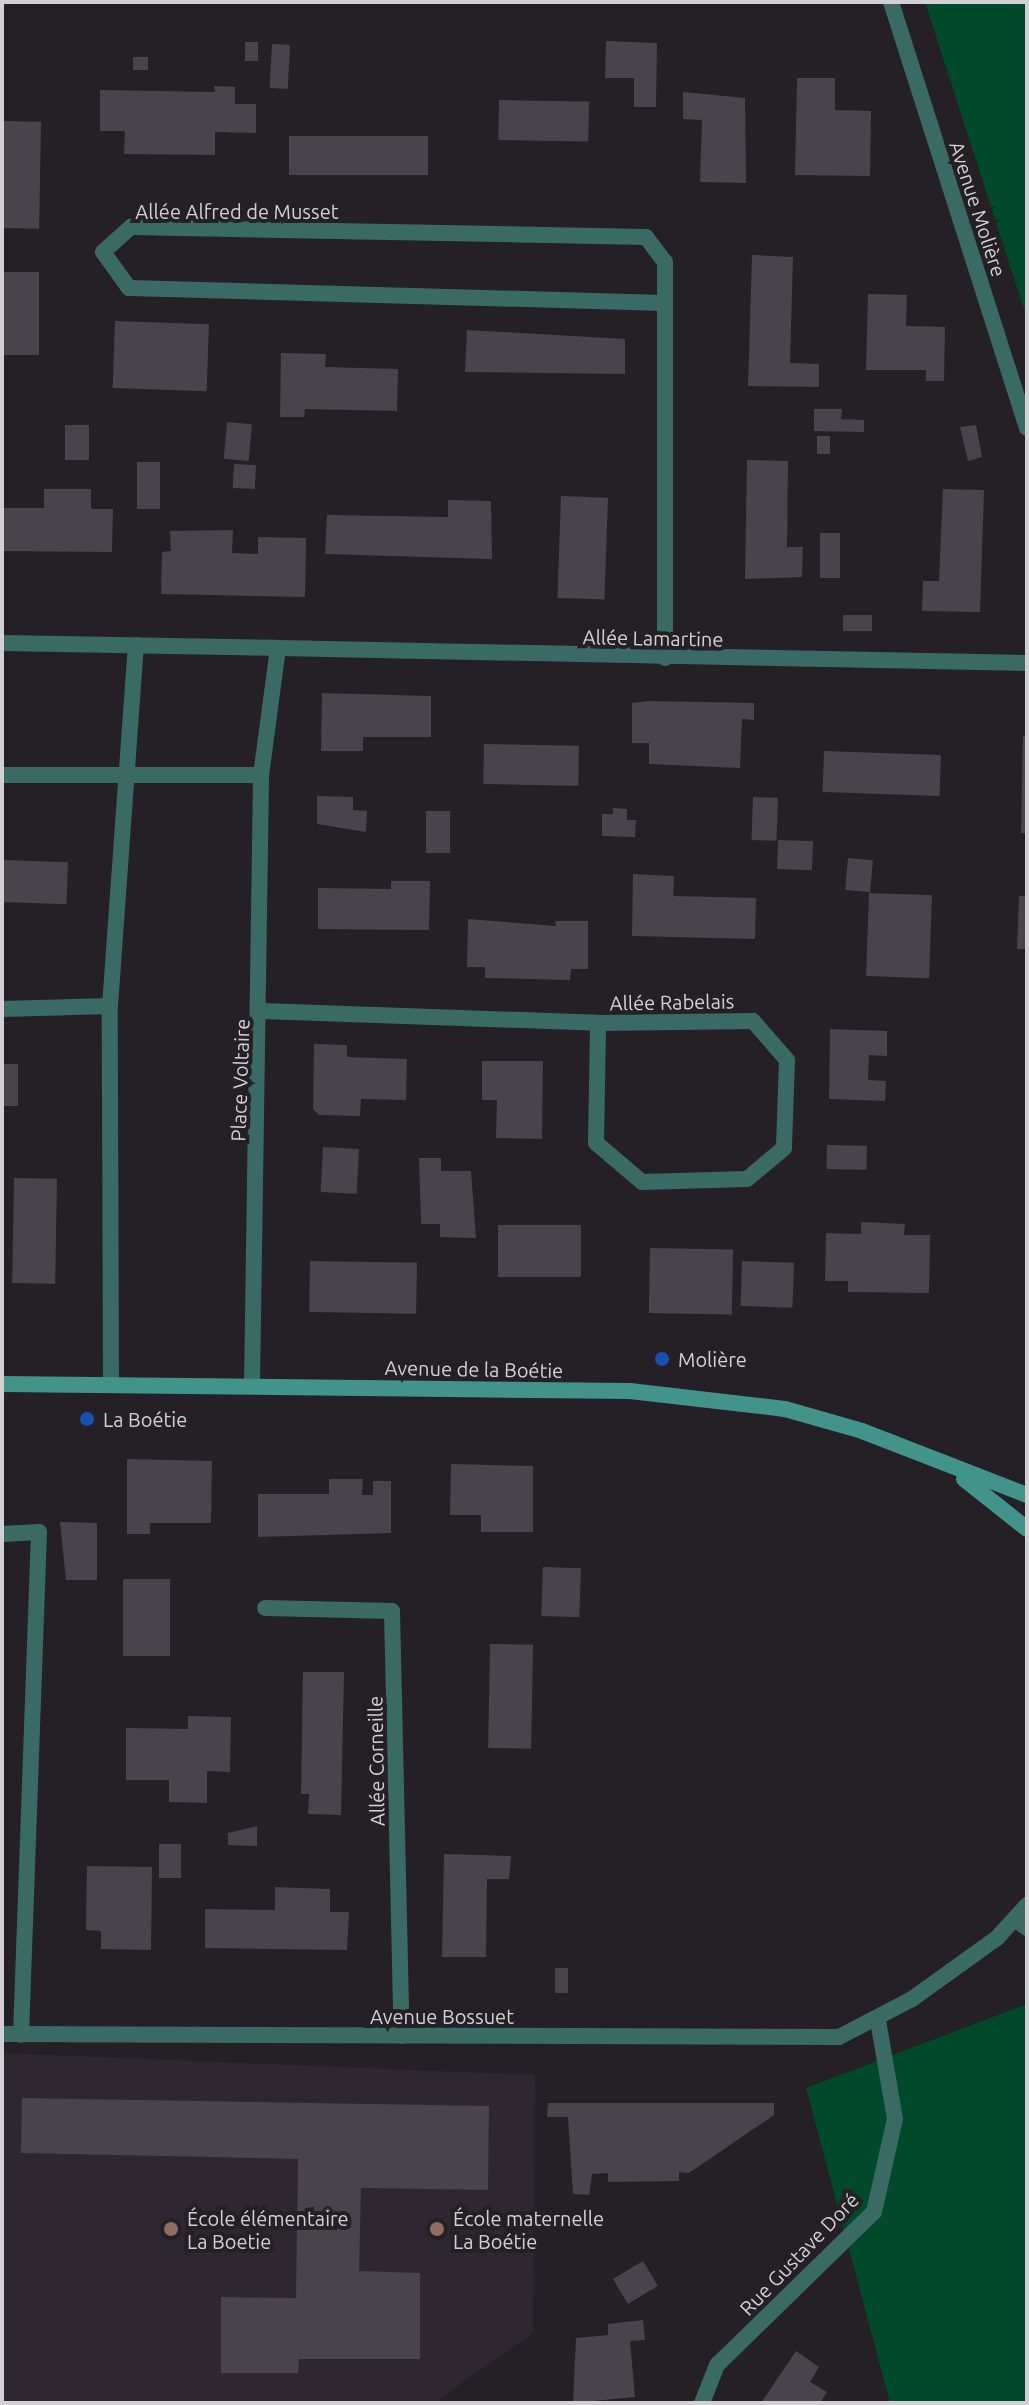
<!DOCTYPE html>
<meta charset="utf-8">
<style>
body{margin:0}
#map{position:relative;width:1029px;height:2405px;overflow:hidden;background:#242026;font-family:Ubuntu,sans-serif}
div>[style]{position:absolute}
.built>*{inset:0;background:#2e2631}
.green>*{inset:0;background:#01492b}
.building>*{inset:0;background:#49444b;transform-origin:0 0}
.service>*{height:16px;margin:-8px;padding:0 8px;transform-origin:8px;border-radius:8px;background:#3a6a64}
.minor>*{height:16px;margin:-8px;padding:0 8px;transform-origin:8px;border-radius:8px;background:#3a6a64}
.secondary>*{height:16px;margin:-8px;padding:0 8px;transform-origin:8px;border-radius:8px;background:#42938a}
.dots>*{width:22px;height:22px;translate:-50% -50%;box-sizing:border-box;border:4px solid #242026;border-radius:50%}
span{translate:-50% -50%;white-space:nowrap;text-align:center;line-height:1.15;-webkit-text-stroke:8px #242026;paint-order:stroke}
.street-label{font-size:20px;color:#d3d0d4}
.poi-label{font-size:20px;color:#d3d0d4}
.left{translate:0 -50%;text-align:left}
.frame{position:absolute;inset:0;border:4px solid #d3d0d4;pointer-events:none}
</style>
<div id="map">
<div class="built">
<i style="clip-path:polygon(2px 2053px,535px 2075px,533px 2333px,433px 2403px,2px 2403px)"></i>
</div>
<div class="green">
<i style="clip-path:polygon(925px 2px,1027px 2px,1027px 319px)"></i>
<i style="clip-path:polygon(1027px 2004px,1027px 2403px,890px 2403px,806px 2088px)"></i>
</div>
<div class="building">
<i style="clip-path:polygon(606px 41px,657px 43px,656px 107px,634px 107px,634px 78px,605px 78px)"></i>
<i style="left:245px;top:42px;width:13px;height:19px"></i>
<i style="left:272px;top:44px;width:18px;height:44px;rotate:3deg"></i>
<i style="left:133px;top:57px;width:15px;height:13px"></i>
<i style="clip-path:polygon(797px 78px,835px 78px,835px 110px,871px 111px,870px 176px,795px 175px)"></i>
<i style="clip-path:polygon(214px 86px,235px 87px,235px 104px,256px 104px,256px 133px,215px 132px,215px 155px,124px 154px,125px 131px,100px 131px,100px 90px,215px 92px)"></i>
<i style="clip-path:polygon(683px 92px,745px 98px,746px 183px,700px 182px,702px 120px,683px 119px)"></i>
<i style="left:499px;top:100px;width:90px;height:40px;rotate:1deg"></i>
<i style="left:2px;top:121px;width:39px;height:107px;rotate:1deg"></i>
<i style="left:289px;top:136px;width:139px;height:39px"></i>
<i style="clip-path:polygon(752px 255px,793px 257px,790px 363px,819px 364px,819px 387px,748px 386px)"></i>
<i style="left:2px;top:272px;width:37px;height:83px"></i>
<i style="clip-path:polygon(868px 294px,907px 295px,906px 326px,945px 327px,944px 381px,926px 381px,926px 370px,866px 370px)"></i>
<i style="left:115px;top:321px;width:94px;height:67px;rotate:2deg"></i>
<i style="clip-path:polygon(467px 330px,625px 339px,625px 374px,465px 372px)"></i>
<i style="clip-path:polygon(281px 353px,326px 354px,325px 367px,398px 369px,397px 411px,305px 409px,304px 417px,280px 417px)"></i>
<i style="clip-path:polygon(814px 409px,842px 409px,841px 419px,864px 420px,864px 432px,814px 431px)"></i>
<i style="left:227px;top:422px;width:25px;height:37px;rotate:5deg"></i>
<i style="left:65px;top:425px;width:24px;height:35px"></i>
<i style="clip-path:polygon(976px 425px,982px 457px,968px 461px,960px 427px)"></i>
<i style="left:817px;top:436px;width:13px;height:18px"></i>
<i style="clip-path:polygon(747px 460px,788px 461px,787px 547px,803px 547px,802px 577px,745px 579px)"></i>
<i style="left:137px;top:462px;width:23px;height:47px"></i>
<i style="left:234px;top:464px;width:22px;height:24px;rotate:3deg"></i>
<i style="clip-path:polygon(44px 489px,91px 489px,91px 509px,113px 509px,112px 552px,2px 551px,2px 508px,44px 508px)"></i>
<i style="clip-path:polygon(943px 489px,984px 490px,980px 612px,922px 611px,923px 581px,939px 581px)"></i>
<i style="left:561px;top:496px;width:47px;height:102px;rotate:2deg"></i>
<i style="clip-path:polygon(448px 500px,491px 501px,492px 559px,325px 554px,327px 515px,448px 517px)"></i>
<i style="clip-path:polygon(233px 530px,232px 553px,258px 554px,258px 537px,306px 538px,305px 597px,161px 594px,162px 552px,171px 551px,170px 531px)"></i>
<i style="left:820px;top:533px;width:20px;height:45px"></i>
<i style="left:843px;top:615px;width:29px;height:16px"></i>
<i style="clip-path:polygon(322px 693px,431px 696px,431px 737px,363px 737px,363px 751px,321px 751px)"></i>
<i style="clip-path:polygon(650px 701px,754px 703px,754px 720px,742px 719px,740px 768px,649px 764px,649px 743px,632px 743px,632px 703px)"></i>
<i style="clip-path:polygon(1023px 736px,1027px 736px,1027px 833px,1021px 833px)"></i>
<i style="left:484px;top:744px;width:95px;height:40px;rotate:1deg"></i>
<i style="left:824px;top:751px;width:117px;height:41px;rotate:2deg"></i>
<i style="clip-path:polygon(317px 796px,353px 797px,353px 810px,367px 811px,366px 832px,317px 824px)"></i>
<i style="left:753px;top:797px;width:25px;height:43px;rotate:2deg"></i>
<i style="clip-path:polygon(613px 808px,627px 809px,627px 820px,636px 820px,635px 837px,602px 836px,602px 814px,613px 814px)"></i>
<i style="left:426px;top:811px;width:24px;height:42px"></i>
<i style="left:778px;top:840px;width:35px;height:29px;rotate:2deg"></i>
<i style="left:848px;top:858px;width:25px;height:32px;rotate:5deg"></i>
<i style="left:2px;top:860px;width:66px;height:42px;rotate:2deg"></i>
<i style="clip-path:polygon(633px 874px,674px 876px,673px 896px,756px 898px,755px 939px,632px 936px)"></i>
<i style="clip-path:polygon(391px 881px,430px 881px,429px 930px,318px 929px,318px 888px,391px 889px)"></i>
<i style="left:869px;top:893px;width:63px;height:83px;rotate:2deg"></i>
<i style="clip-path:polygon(1019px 896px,1027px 896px,1027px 949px,1017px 949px)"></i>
<i style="clip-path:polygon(468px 919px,556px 926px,555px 921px,588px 921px,588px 969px,571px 969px,570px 980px,485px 978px,485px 967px,467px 967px)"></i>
<i style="clip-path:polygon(830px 1029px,887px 1031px,887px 1056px,869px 1055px,868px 1080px,886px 1081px,885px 1101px,829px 1099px)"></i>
<i style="clip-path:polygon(314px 1044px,347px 1045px,347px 1057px,407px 1059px,406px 1100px,361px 1099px,360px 1116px,319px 1115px,313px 1109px)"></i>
<i style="clip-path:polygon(482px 1061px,543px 1061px,542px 1139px,496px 1138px,497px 1100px,482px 1100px)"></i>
<i style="left:2px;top:1064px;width:16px;height:42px"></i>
<i style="left:827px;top:1145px;width:40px;height:24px;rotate:1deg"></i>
<i style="left:323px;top:1147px;width:36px;height:45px;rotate:3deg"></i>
<i style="clip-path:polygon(419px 1158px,441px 1158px,441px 1171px,471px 1171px,476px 1238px,440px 1237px,440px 1224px,421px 1224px)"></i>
<i style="left:14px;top:1178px;width:43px;height:105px;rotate:1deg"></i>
<i style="clip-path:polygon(861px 1222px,905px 1224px,904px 1235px,930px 1235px,929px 1293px,848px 1292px,848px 1281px,825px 1281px,826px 1233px,861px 1234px)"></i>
<i style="left:498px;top:1225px;width:83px;height:52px"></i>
<i style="left:650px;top:1248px;width:83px;height:65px;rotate:1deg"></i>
<i style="left:310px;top:1261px;width:107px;height:51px;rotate:1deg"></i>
<i style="left:742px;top:1261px;width:52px;height:45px;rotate:2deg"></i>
<i style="clip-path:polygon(127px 1459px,212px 1461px,211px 1523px,150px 1523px,150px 1534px,127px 1534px)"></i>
<i style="clip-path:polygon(451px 1464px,533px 1466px,533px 1532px,481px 1532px,481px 1515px,450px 1515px)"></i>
<i style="clip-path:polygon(329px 1479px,363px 1479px,362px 1495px,373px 1495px,373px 1481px,391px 1481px,391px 1533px,258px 1537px,258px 1494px,329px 1494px)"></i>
<i style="clip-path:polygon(60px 1522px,97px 1523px,97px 1580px,66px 1580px)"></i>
<i style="left:543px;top:1567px;width:38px;height:49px;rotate:2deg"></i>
<i style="left:123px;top:1579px;width:47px;height:77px"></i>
<i style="left:490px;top:1644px;width:43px;height:104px;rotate:1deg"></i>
<i style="clip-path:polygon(303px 1672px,344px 1672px,341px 1815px,308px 1814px,309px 1794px,301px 1794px)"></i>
<i style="clip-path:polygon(188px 1716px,231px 1717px,230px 1772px,207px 1771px,207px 1803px,169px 1802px,169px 1780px,126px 1780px,126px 1728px,188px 1729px)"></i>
<i style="clip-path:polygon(257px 1826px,257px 1846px,228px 1845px,228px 1833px)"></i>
<i style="left:159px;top:1844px;width:22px;height:34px"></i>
<i style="clip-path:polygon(444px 1854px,511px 1856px,509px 1879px,487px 1879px,486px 1957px,442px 1957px)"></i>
<i style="clip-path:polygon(87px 1866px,152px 1867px,151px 1950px,101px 1949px,101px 1931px,86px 1930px)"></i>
<i style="clip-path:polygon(275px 1887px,330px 1889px,330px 1912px,349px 1912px,347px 1950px,205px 1948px,205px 1909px,275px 1910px)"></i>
<i style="left:555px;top:1968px;width:13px;height:25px"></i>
<i style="clip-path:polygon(22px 2098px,489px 2106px,488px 2190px,361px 2188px,359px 2271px,420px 2273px,420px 2359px,299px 2359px,298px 2373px,221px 2373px,221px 2297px,296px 2298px,298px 2159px,21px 2153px)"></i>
<i style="clip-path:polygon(548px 2103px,774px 2103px,774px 2115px,689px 2173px,679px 2172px,679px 2181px,608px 2182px,608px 2173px,592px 2174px,589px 2195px,573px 2194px,568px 2117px,547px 2117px)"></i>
<i style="left:643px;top:2261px;width:29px;height:35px;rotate:59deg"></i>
<i style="clip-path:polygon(643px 2320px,645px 2340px,630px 2341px,635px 2397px,573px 2403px,576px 2338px,608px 2335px,608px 2324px)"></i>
<i style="clip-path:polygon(796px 2351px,819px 2367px,810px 2382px,827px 2392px,820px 2403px,761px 2403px)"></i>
</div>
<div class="service">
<i style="left:1016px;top:1920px;width:14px;rotate:36deg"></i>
</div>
<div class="minor">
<i style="left:891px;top:2px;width:447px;rotate:72.3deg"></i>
<i style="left:664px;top:303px;width:535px;rotate:-178.39deg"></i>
<i style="left:129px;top:288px;width:44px;rotate:-125.8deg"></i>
<i style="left:103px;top:252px;width:38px;rotate:-42deg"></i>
<i style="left:131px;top:227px;width:515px;rotate:1.11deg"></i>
<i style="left:646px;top:237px;width:31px;rotate:53deg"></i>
<i style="left:665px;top:262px;width:396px;rotate:90deg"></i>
<i style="left:2px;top:643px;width:276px;rotate:1deg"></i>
<i style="left:278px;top:648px;width:128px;rotate:97.6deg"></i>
<i style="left:261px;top:775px;width:259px;rotate:180deg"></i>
<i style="left:278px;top:648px;width:749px;rotate:1.15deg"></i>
<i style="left:2px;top:1009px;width:108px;rotate:-1.6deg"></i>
<i style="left:262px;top:1011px;width:336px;rotate:2deg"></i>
<i style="left:598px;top:1023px;width:155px;rotate:-0.7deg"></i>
<i style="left:753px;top:1021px;width:52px;rotate:48.9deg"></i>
<i style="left:787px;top:1060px;width:88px;rotate:92deg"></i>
<i style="left:784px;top:1148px;width:48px;rotate:140deg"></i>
<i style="left:747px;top:1179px;width:105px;rotate:178.4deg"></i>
<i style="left:642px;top:1182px;width:60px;rotate:-139.7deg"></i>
<i style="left:596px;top:1143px;width:120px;rotate:-89deg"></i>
<i style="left:111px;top:1382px;width:376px;rotate:-90.2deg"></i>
<i style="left:110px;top:1006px;width:362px;rotate:-85.9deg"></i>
<i style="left:252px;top:1385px;width:610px;rotate:-89.15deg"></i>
<i style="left:2px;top:1534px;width:37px;rotate:-3deg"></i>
<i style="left:39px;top:1532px;width:503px;rotate:92.05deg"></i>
<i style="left:265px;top:1608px;width:127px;rotate:1.4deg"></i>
<i style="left:392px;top:1611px;width:425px;rotate:88.7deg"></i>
<i style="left:2px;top:2034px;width:837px;rotate:0.21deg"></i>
<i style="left:839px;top:2037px;width:82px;rotate:-27.5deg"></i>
<i style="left:912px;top:1999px;width:105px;rotate:-35.7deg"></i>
<i style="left:997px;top:1938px;width:45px;rotate:-47.7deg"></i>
<i style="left:702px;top:2403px;width:41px;rotate:-68.5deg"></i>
<i style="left:717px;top:2365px;width:219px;rotate:-44.3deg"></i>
<i style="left:874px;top:2212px;width:95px;rotate:-77.3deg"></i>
<i style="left:895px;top:2119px;width:99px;rotate:-99.8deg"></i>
</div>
<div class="secondary">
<i style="left:2px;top:1384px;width:628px;rotate:0.64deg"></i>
<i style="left:630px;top:1391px;width:156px;rotate:6.6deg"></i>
<i style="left:785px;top:1409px;width:80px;rotate:15.9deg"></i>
<i style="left:862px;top:1431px;width:177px;rotate:21.2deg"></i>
<i style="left:964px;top:1479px;width:80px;rotate:38.4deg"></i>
</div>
<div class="dots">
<i style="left:662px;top:1359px;background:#1a4fb4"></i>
<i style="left:87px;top:1419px;background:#1a4fb4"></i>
<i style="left:171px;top:2229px;background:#8d6e63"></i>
<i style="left:437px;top:2229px;background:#8d6e63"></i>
</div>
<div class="street-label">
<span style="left:978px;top:209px;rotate:72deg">Avenue Molière</span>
<span style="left:237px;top:211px">Allée Alfred de Musset</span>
<span style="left:653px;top:638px;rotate:1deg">Allée Lamartine</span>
<span style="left:672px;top:1002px;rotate:-1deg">Allée Rabelais</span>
<span style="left:240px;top:1080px;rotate:-88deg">Place Voltaire</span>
<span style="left:474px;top:1369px;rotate:1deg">Avenue de la Boétie</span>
<span style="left:376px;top:1761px;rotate:-91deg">Allée Corneille</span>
<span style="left:442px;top:2016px">Avenue Bossuet</span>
<span style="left:799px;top:2254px;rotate:-46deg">Rue Gustave Doré</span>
</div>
<div class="poi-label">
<span class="left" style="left:678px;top:1359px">Molière</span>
<span class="left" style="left:103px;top:1419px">La Boétie</span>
<span class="left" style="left:187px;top:2230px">École élémentaire<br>La Boetie</span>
<span class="left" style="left:453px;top:2230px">École maternelle<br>La Boétie</span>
</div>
<div class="frame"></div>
</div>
